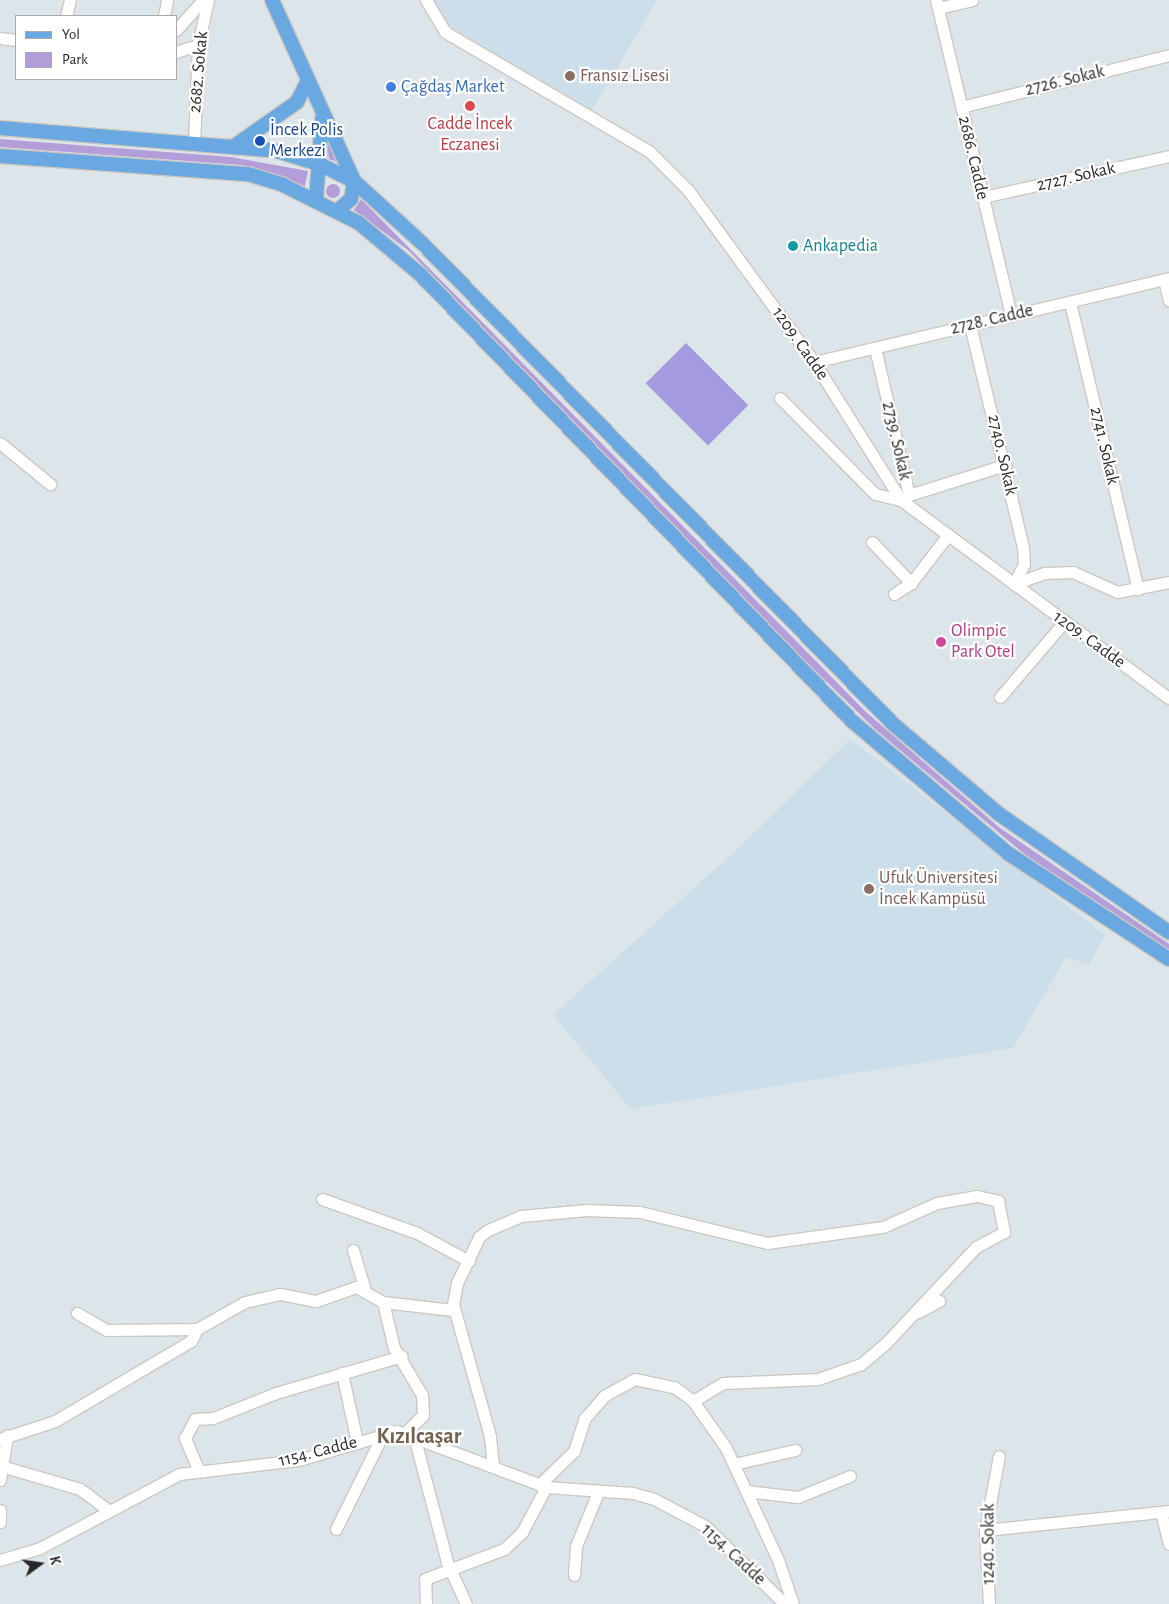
<!DOCTYPE html>
<meta charset="utf-8">
<style>
body{margin:0}
#map{position:relative;width:1169px;height:1604px;overflow:hidden;background:#dce5e9;font-family:"Alegreya Sans",sans-serif}
div>[style]{position:absolute}
.education>*{inset:0;background:#ccdee9}
.green>*{inset:0;background:#b49eda}
.round{border-radius:50%}
.pitch>*{inset:0;background:#a39ae0;transform-origin:0 0}
.roads{filter:drop-shadow(1px 0 #cec7c0) drop-shadow(-1px 0 #cec7c0) drop-shadow(0 1px #cec7c0) drop-shadow(0 -1px #cec7c0)}
.minor>*{height:11px;margin:-5.5px;padding:0 5.5px;transform-origin:5.5px;border-radius:5.5px;background:#fff}
.major>*{height:14px;margin:-7px;padding:0 7px;transform-origin:7px;border-radius:7px;background:#69a8e0}
.dots>*{width:14px;height:14px;translate:-50% -50%;box-sizing:border-box;border:2px solid #fff;border-radius:50%}
span{translate:-50% -50%;white-space:nowrap;text-align:center;line-height:1.15;-webkit-text-stroke:4.5px #fff;paint-order:stroke}
.street-label{font-size:18px;color:#282828}
.education-label{font-size:18px;color:#785e54}
.left{translate:0 -50%;text-align:left}
.shop-label{font-size:18px;color:#366cbe}
.health-label{font-size:18px;color:#be3a42}
.transit-label{font-size:18px;color:#164399}
.culture-label{font-size:18px;color:#0d838f}
.hotel-label{font-size:18px;color:#b23c85}
.district-label{font-size:22px;color:#74624e;font-weight:700}
.legend{position:absolute;left:15px;top:15px;width:162px;height:65px;box-sizing:border-box;background:#fff;border:1px solid #a9a9a9;margin:0;padding:6px 9px;list-style:none;font-size:15px;color:#282828}
.legend li{display:flex;align-items:center;gap:10px;height:25px}
.legend b{width:25px;border:1px solid #a9a9a9}
.north{position:absolute;left:15px;top:1539px;width:50px;height:50px;-webkit-text-stroke:4px #fff;paint-order:stroke;rotate:76deg;font-size:14px;font-weight:700;line-height:20px;text-align:center;color:#282828}
.north::after{content:'';display:block;margin:auto;width:18px;height:22px;background:#282828;clip-path:polygon(50% 0,100% 100%,50% 72%,0 100%)}
</style>
<div id="map">
<div class="education">
<i style="clip-path:polygon(434px 0,657px 0,591px 112px,466px 39px,445px 22px)"></i>
<i style="clip-path:polygon(850px 739px,1105px 935px,1089px 965px,1066px 957px,1013px 1048px,631px 1109px,553px 1015px,743px 844px)"></i>
</div>
<div class="green">
<i style="clip-path:polygon(326px 137px,340px 163px,329px 159px)"></i>
<i style="clip-path:polygon(0 139px,231px 157px,308px 171px,305px 186px,241px 165px,0 147px)"></i>
<i class="round" style="left:326px;top:184px;width:14px;height:14px"></i>
<i style="clip-path:polygon(361px 199px,866px 712px,1000px 828px,1169px 944px,1169px 952px,1028px 857px,876px 730px,737px 594px,409px 251px,354px 210px)"></i>
</div>
<div class="pitch">
<i style="left:686px;top:343px;width:88px;height:57px;rotate:45deg"></i>
</div>
<div class="roads">
<div class="minor">
<i style="left:426px;top:0;width:37px;rotate:59deg"></i>
<i style="left:445px;top:32px;width:236px;rotate:30.3deg"></i>
<i style="left:649px;top:151px;width:55px;rotate:45deg"></i>
<i style="left:688px;top:190px;width:213px;rotate:53.8deg"></i>
<i style="left:814px;top:362px;width:163px;rotate:57.8deg"></i>
<i style="left:901px;top:500px;width:333px;rotate:36.5deg"></i>
<i style="left:936px;top:0;width:325px;rotate:76.6deg"></i>
<i style="left:938px;top:8px;width:35px;rotate:-13deg"></i>
<i style="left:66px;top:16px;width:16px;rotate:-76deg"></i>
<i style="left:164px;top:16px;width:16px;rotate:-79deg"></i>
<i style="left:176px;top:30px;width:40px;rotate:-48deg"></i>
<i style="left:0;top:38px;width:16px;rotate:7deg"></i>
<i style="left:176px;top:52px;width:23px;rotate:-18deg"></i>
<i style="left:961px;top:107px;width:214px;rotate:-14deg"></i>
<i style="left:194px;top:144px;width:99px;rotate:-87.7deg"></i>
<i style="left:198px;top:45px;width:46px;rotate:-77.5deg"></i>
<i style="left:983px;top:197px;width:190px;rotate:-12.4deg"></i>
<i style="left:1164px;top:279px;width:22px;rotate:77deg"></i>
<i style="left:1070px;top:302px;width:295px;rotate:76.7deg"></i>
<i style="left:970px;top:325px;width:228px;rotate:76.6deg"></i>
<i style="left:1023px;top:547px;width:17px;rotate:87deg"></i>
<i style="left:1024px;top:564px;width:22px;rotate:117deg"></i>
<i style="left:875px;top:348px;width:151px;rotate:77deg"></i>
<i style="left:909px;top:495px;width:101px;rotate:-17.4deg"></i>
<i style="left:814px;top:362px;width:365px;rotate:-13.3deg"></i>
<i style="left:780px;top:398px;width:135px;rotate:45.3deg"></i>
<i style="left:875px;top:494px;width:27px;rotate:13deg"></i>
<i style="left:0;top:443px;width:65px;rotate:39.4deg"></i>
<i style="left:872px;top:542px;width:57px;rotate:46.4deg"></i>
<i style="left:1014px;top:584px;width:33px;rotate:-20deg"></i>
<i style="left:1045px;top:573px;width:28px;rotate:-2deg"></i>
<i style="left:1073px;top:572px;width:48px;rotate:24.4deg"></i>
<i style="left:1117px;top:592px;width:53px;rotate:-10.9deg"></i>
<i style="left:894px;top:594px;width:20px;rotate:-33deg"></i>
<i style="left:911px;top:583px;width:61px;rotate:-52.4deg"></i>
<i style="left:1000px;top:697px;width:99px;rotate:-49.5deg"></i>
<i style="left:322px;top:1199px;width:101px;rotate:19.7deg"></i>
<i style="left:417px;top:1233px;width:59px;rotate:28.3deg"></i>
<i style="left:353px;top:1250px;width:42px;rotate:73.3deg"></i>
<i style="left:383px;top:1302px;width:70px;rotate:6.5deg"></i>
<i style="left:918px;top:1312px;width:24px;rotate:-28deg"></i>
<i style="left:77px;top:1313px;width:34px;rotate:30deg"></i>
<i style="left:107px;top:1330px;width:90px;rotate:-0.6deg"></i>
<i style="left:342px;top:1373px;width:71px;rotate:77.7deg"></i>
<i style="left:414px;top:1436px;width:130px;rotate:75.3deg"></i>
<i style="left:447px;top:1562px;width:46px;rotate:65.7deg"></i>
<i style="left:0;top:1439px;width:58px;rotate:-18.1deg"></i>
<i style="left:55px;top:1421px;width:158px;rotate:-30.5deg"></i>
<i style="left:191px;top:1341px;width:13px;rotate:-63deg"></i>
<i style="left:197px;top:1329px;width:55px;rotate:-29.4deg"></i>
<i style="left:245px;top:1302px;width:36px;rotate:-13deg"></i>
<i style="left:280px;top:1294px;width:37px;rotate:11deg"></i>
<i style="left:316px;top:1301px;width:42px;rotate:-19.3deg"></i>
<i style="left:356px;top:1287px;width:31px;rotate:29deg"></i>
<i style="left:383px;top:1302px;width:47px;rotate:76.6deg"></i>
<i style="left:394px;top:1348px;width:55px;rotate:59.2deg"></i>
<i style="left:422px;top:1395px;width:20px;rotate:87deg"></i>
<i style="left:423px;top:1415px;width:25px;rotate:135deg"></i>
<i style="left:734px;top:1464px;width:63px;rotate:-12.9deg"></i>
<i style="left:1px;top:1466px;width:82px;rotate:16.2deg"></i>
<i style="left:80px;top:1489px;width:35px;rotate:37deg"></i>
<i style="left:493px;top:1466px;width:30px;rotate:-96deg"></i>
<i style="left:490px;top:1436px;width:137px;rotate:-105.7deg"></i>
<i style="left:453px;top:1304px;width:21px;rotate:-79deg"></i>
<i style="left:457px;top:1283px;width:51px;rotate:-64.4deg"></i>
<i style="left:479px;top:1237px;width:11px;rotate:-38deg"></i>
<i style="left:488px;top:1230px;width:36px;rotate:-23deg"></i>
<i style="left:521px;top:1216px;width:66px;rotate:-5.2deg"></i>
<i style="left:587px;top:1210px;width:53px;rotate:2.2deg"></i>
<i style="left:640px;top:1212px;width:131px;rotate:13.7deg"></i>
<i style="left:767px;top:1243px;width:117px;rotate:-7.9deg"></i>
<i style="left:883px;top:1227px;width:59px;rotate:-24deg"></i>
<i style="left:937px;top:1203px;width:41px;rotate:-9.9deg"></i>
<i style="left:977px;top:1196px;width:22px;rotate:13deg"></i>
<i style="left:998px;top:1201px;width:32px;rotate:79deg"></i>
<i style="left:1004px;top:1232px;width:32px;rotate:152deg"></i>
<i style="left:976px;top:1247px;width:132px;rotate:133.2deg"></i>
<i style="left:886px;top:1343px;width:33px;rotate:140deg"></i>
<i style="left:861px;top:1364px;width:46px;rotate:160.8deg"></i>
<i style="left:818px;top:1379px;width:95px;rotate:177.6deg"></i>
<i style="left:723px;top:1383px;width:35px;rotate:149deg"></i>
<i style="left:198px;top:1469px;width:34px;rotate:-113deg"></i>
<i style="left:185px;top:1438px;width:21px;rotate:-62deg"></i>
<i style="left:195px;top:1419px;width:18px;rotate:-3deg"></i>
<i style="left:213px;top:1418px;width:68px;rotate:-21.6deg"></i>
<i style="left:276px;top:1393px;width:131px;rotate:-16.4deg"></i>
<i style="left:0;top:1480px;width:45px;rotate:-81deg"></i>
<i style="left:539px;top:1485px;width:49px;rotate:-44.2deg"></i>
<i style="left:574px;top:1451px;width:35px;rotate:-72deg"></i>
<i style="left:585px;top:1418px;width:29px;rotate:-49deg"></i>
<i style="left:604px;top:1396px;width:35px;rotate:-29deg"></i>
<i style="left:635px;top:1379px;width:40px;rotate:12deg"></i>
<i style="left:674px;top:1387px;width:24px;rotate:36deg"></i>
<i style="left:693px;top:1401px;width:57px;rotate:54.9deg"></i>
<i style="left:726px;top:1448px;width:123px;rotate:65.1deg"></i>
<i style="left:778px;top:1560px;width:46px;rotate:71.2deg"></i>
<i style="left:746px;top:1491px;width:52px;rotate:6.6deg"></i>
<i style="left:798px;top:1497px;width:56px;rotate:-22deg"></i>
<i style="left:0;top:1510px;width:12px;rotate:90deg"></i>
<i style="left:1161px;top:1512px;width:33px;rotate:76deg"></i>
<i style="left:336px;top:1529px;width:108px;rotate:-63.7deg"></i>
<i style="left:985px;top:1530px;width:185px;rotate:-5.9deg"></i>
<i style="left:0;top:1560px;width:42px;rotate:-16.7deg"></i>
<i style="left:40px;top:1548px;width:157px;rotate:-28deg"></i>
<i style="left:179px;top:1474px;width:121px;rotate:-6.7deg"></i>
<i style="left:299px;top:1460px;width:102px;rotate:-16.5deg"></i>
<i style="left:397px;top:1431px;width:159px;rotate:20.6deg"></i>
<i style="left:546px;top:1487px;width:87px;rotate:3.9deg"></i>
<i style="left:633px;top:1493px;width:22px;rotate:16deg"></i>
<i style="left:654px;top:1499px;width:58px;rotate:27.9deg"></i>
<i style="left:705px;top:1526px;width:112px;rotate:44.3deg"></i>
<i style="left:574px;top:1575px;width:29px;rotate:-86deg"></i>
<i style="left:576px;top:1546px;width:58px;rotate:-67.8deg"></i>
<i style="left:426px;top:1604px;width:25px;rotate:-92deg"></i>
<i style="left:425px;top:1579px;width:85px;rotate:-20.8deg"></i>
<i style="left:504px;top:1549px;width:25px;rotate:-43deg"></i>
<i style="left:522px;top:1532px;width:51px;rotate:-61.9deg"></i>
<i style="left:989px;top:1604px;width:74px;rotate:-93.1deg"></i>
<i style="left:985px;top:1530px;width:75px;rotate:-79.3deg"></i>
</div>
<div class="major">
<i style="left:272px;top:0;width:199px;rotate:65.6deg"></i>
<i style="left:354px;top:181px;width:18px;rotate:99deg"></i>
<i style="left:351px;top:199px;width:18px;rotate:139deg"></i>
<i style="left:0;top:128px;width:278px;rotate:4.7deg"></i>
<i style="left:277px;top:151px;width:44px;rotate:17.2deg"></i>
<i style="left:319px;top:164px;width:39px;rotate:26deg"></i>
<i style="left:354px;top:181px;width:93px;rotate:42.4deg"></i>
<i style="left:423px;top:244px;width:670px;rotate:45.6deg"></i>
<i style="left:892px;top:723px;width:140px;rotate:40.4deg"></i>
<i style="left:999px;top:814px;width:207px;rotate:34.8deg"></i>
<i style="left:233px;top:147px;width:78px;rotate:-35.1deg"></i>
<i style="left:297px;top:102px;width:22px;rotate:-63deg"></i>
<i style="left:0;top:156px;width:249px;rotate:4.2deg"></i>
<i style="left:248px;top:174px;width:37px;rotate:17deg"></i>
<i style="left:283px;top:185px;width:85px;rotate:26.6deg"></i>
<i style="left:359px;top:223px;width:81px;rotate:40deg"></i>
<i style="left:421px;top:275px;width:620px;rotate:45.98deg"></i>
<i style="left:852px;top:721px;width:206px;rotate:40.3deg"></i>
<i style="left:1009px;top:854px;width:191px;rotate:33.3deg"></i>
<i style="left:316px;top:201px;width:82px;rotate:-85.8deg"></i>
</div>
</div>
<div class="dots">
<i style="left:570px;top:76px;background:#8d6e63"></i>
<i style="left:391px;top:87px;background:#3f7fe0"></i>
<i style="left:470px;top:106px;background:#e0444e"></i>
<i style="left:260px;top:141px;background:#1a4fb4"></i>
<i style="left:793px;top:246px;background:#0f9aa8"></i>
<i style="left:941px;top:642px;background:#d1479c"></i>
<i style="left:869px;top:889px;background:#8d6e63"></i>
</div>
<div class="street-label">
<span style="left:199px;top:72px;rotate:-85deg">2682. Sokak</span>
<span style="left:1065px;top:81px;rotate:-14deg">2726. Sokak</span>
<span style="left:973px;top:158px;rotate:77deg">2686. Cadde</span>
<span style="left:1076px;top:177px;rotate:-13deg">2727. Sokak</span>
<span style="left:992px;top:320px;rotate:-13deg">2728. Cadde</span>
<span style="left:800px;top:344px;rotate:55deg">1209. Cadde</span>
<span style="left:896px;top:441px;rotate:77deg">2739. Sokak</span>
<span style="left:1104px;top:446px;rotate:77deg">2741. Sokak</span>
<span style="left:1002px;top:455px;rotate:77deg">2740. Sokak</span>
<span style="left:1089px;top:640px;rotate:36deg">1209. Cadde</span>
<span style="left:318px;top:1452px;rotate:-14deg">1154. Cadde</span>
<span style="left:989px;top:1544px;rotate:-90deg">1240. Sokak</span>
<span style="left:733px;top:1555px;rotate:43deg">1154. Cadde</span>
</div>
<div class="education-label">
<span class="left" style="left:580px;top:76px">Fransız Lisesi</span>
<span class="left" style="left:879px;top:889px">Ufuk Üniversitesi<br>İncek Kampüsü</span>
</div>
<div class="shop-label">
<span class="left" style="left:401px;top:87px">Çağdaş Market</span>
</div>
<div class="health-label">
<span style="left:470px;top:135px">Cadde İncek<br>Eczanesi</span>
</div>
<div class="transit-label">
<span class="left" style="left:270px;top:141px">İncek Polis<br>Merkezi</span>
</div>
<div class="culture-label">
<span class="left" style="left:803px;top:246px">Ankapedia</span>
</div>
<div class="hotel-label">
<span class="left" style="left:951px;top:642px">Olimpic<br>Park Otel</span>
</div>
<div class="district-label">
<span style="left:419px;top:1437px">Kızılcaşar</span>
</div>
<ul class="legend">
<li><b style="height:6px;background:#69a8e0"></b>Yol</li>
<li><b style="height:14px;background:#b49eda"></b>Park</li>
</ul>
<div class="north">K</div>
</div>
